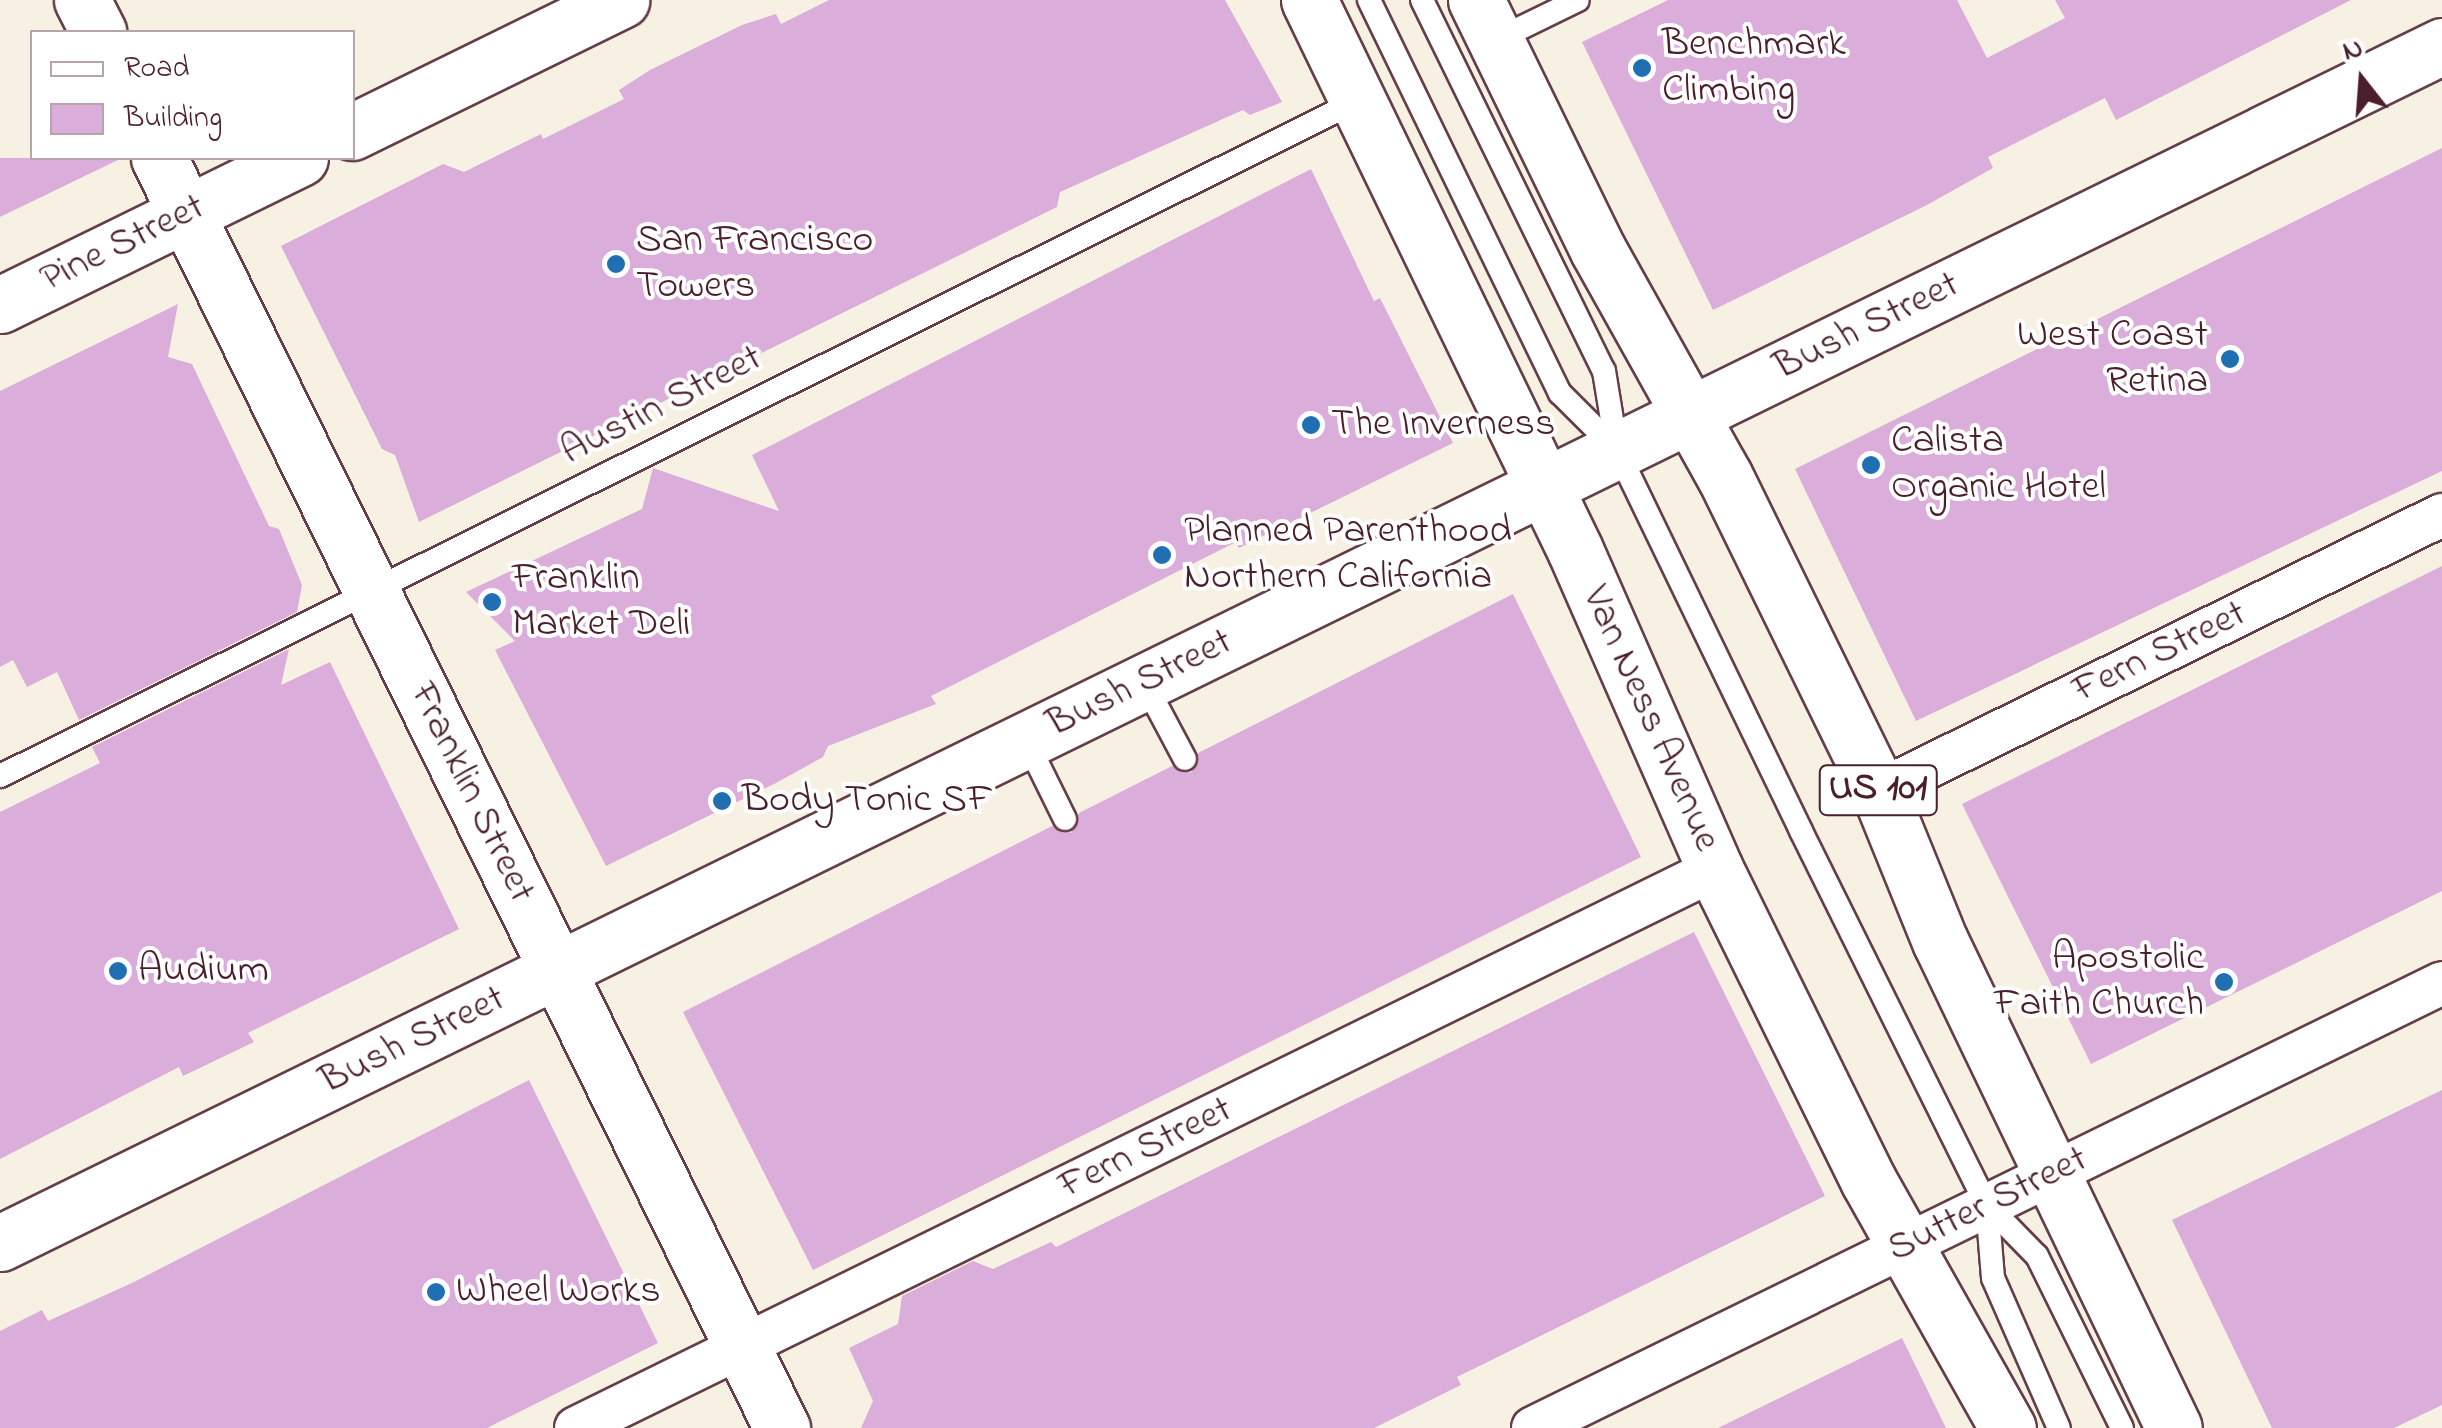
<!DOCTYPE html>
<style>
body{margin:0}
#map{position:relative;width:2442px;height:1428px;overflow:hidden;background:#f7f1e3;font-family:"Indie Flower",sans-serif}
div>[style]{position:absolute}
.building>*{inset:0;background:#dbaddb}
.roads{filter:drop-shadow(2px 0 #643e47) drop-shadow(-2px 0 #643e47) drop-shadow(0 2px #643e47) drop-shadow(0 -2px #643e47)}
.lane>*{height:22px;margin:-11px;padding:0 11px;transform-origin:11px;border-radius:11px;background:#fff}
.street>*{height:42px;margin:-21px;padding:0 21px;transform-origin:21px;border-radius:21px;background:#fff}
.secondary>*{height:55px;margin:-27.5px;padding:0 27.5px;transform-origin:27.5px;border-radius:27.5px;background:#fff}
.highway>*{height:55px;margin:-27.5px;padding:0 27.5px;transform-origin:27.5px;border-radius:27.5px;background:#fff}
.dots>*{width:28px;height:28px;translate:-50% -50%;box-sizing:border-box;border:5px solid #fff;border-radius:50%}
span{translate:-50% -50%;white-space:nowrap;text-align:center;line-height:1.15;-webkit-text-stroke:8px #fff;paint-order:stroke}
.shield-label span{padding:2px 8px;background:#fff;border:2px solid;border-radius:8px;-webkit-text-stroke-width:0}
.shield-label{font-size:38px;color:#4a1f2b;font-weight:700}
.poi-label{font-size:40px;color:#4a1f2b}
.left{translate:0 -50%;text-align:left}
.right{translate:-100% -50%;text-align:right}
.street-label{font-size:40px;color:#4a1f2b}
.legend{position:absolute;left:30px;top:30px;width:325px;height:130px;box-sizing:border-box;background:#fff;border:2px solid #b7a5aa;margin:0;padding:12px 18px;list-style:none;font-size:30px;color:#4a1f2b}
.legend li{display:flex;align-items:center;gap:20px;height:50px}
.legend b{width:50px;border:2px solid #b7a5aa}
.north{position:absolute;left:2312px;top:30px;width:100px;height:100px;-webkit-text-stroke:8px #fff;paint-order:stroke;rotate:343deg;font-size:28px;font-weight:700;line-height:40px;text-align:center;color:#4a1f2b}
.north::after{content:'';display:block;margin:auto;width:35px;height:45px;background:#4a1f2b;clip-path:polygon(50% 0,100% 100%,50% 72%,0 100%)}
</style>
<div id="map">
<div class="building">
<i style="clip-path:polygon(829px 0,1225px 0,1282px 102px,1250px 115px,1243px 110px,1060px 192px,1057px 207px,419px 522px,395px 455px,382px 449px,281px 246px,443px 164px,464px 172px,541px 134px,543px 139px,624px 99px,619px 90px,650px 70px,742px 25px,776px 14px,781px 24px)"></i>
<i style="clip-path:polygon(1668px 0,1957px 0,1987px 58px,2065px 18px,2055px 0,2351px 0,2116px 120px,2105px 98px,1988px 157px,1993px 168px,1927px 205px,1713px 310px,1582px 42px)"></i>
<i style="clip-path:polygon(2442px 148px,2442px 471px,1916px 721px,1795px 469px)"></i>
<i style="clip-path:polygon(0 158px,122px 158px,0 217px)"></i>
<i style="clip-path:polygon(1311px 169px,1374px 301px,1380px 298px,1453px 443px,1239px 548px,1236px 542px,931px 696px,936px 704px,828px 746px,823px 757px,776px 783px,606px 866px,495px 650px,515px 641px,466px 592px,642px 509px,653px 468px,779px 511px,752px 455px)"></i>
<i style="clip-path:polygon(178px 304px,168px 357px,192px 364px,269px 526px,279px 529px,302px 585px,297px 612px,79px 720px,57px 672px,27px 687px,13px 660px,0 667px,0 391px)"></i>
<i style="clip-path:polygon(2442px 566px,2442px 891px,2091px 1064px,1962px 804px)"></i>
<i style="clip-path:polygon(1513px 594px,1641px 857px,813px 1270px,683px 1012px,1052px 826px,1071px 833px,1079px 813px,1172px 766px,1191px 773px,1198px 753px)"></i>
<i style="clip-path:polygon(289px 649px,281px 685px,330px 662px,459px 929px,248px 1033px,254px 1042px,183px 1076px,179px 1067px,0 1159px,0 812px,100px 763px,92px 747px)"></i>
<i style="clip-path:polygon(1694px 932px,1825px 1196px,1457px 1377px,1461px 1385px,1374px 1428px,861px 1428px,873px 1401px,849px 1348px,898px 1324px,902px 1296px,973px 1261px,993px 1269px,1051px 1242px,1056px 1247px)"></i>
<i style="clip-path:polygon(529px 1080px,658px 1343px,487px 1428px,0 1428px,0 1331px,42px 1310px,48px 1321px,134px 1282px)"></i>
<i style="clip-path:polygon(2442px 1090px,2442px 1405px,2394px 1428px,2272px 1428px,2172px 1220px)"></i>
<i style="clip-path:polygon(1902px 1338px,1946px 1428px,1718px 1428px)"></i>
</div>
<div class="roads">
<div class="lane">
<i style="left:1369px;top:0;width:437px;rotate:64.1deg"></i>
<i style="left:1560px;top:393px;width:81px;rotate:45deg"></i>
<i style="left:1422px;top:0;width:413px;rotate:63.9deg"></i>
<i style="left:1604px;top:371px;width:80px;rotate:80.7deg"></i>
<i style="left:1617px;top:450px;width:423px;rotate:64.2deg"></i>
<i style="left:1801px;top:831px;width:418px;rotate:63.6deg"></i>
<i style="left:1987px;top:1205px;width:71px;rotate:45.6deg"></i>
<i style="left:2037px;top:1256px;width:192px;rotate:63.7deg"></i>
<i style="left:1496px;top:40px;width:91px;rotate:-26deg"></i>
<i style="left:1144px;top:682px;width:87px;rotate:62deg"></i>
<i style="left:1026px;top:740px;width:88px;rotate:63.7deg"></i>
<i style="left:0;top:776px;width:1516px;rotate:-26.45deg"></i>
<i style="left:1987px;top:1205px;width:73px;rotate:85.3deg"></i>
<i style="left:1993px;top:1278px;width:164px;rotate:66.3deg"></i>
</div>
<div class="street">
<i style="left:1879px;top:791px;width:627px;rotate:-26.12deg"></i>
<i style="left:576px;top:1428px;width:1269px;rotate:-26.14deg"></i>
<i style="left:1533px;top:1428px;width:1012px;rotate:-26.08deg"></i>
</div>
<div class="secondary">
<i style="left:82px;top:0;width:36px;rotate:63deg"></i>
<i style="left:352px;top:132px;width:300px;rotate:-26.1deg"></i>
<i style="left:159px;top:158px;width:1415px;rotate:63.87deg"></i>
<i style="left:0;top:305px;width:334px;rotate:-26.1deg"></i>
<i style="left:0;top:1243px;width:2720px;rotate:-26.11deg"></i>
</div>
<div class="highway">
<i style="left:1309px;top:0;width:611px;rotate:64.19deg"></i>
<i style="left:1575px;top:550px;width:348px;rotate:66.3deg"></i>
<i style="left:1715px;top:869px;width:347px;rotate:63.8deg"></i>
<i style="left:1868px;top:1180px;width:285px;rotate:60.6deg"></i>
<i style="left:1476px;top:0;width:278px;rotate:64deg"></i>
<i style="left:1598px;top:250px;width:260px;rotate:60.8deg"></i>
<i style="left:1725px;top:477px;width:350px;rotate:63.9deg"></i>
<i style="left:1879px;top:791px;width:162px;rotate:67.9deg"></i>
<i style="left:1940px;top:941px;width:540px;rotate:64.34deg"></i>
</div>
</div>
<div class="dots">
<i style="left:1642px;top:68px;background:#1f6fb2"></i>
<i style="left:616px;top:264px;background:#1f6fb2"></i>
<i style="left:2230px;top:359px;background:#1f6fb2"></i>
<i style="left:1311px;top:425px;background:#1f6fb2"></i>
<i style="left:1871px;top:465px;background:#1f6fb2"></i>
<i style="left:1162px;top:555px;background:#1f6fb2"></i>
<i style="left:492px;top:602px;background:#1f6fb2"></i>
<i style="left:722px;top:801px;background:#1f6fb2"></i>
<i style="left:118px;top:971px;background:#1f6fb2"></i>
<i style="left:2224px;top:982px;background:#1f6fb2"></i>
<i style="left:436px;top:1292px;background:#1f6fb2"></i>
</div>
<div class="shield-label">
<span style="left:1878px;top:790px">US 101</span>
</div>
<div class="poi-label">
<span class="left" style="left:1662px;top:68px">Benchmark<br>Climbing</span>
<span class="left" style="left:636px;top:264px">San Francisco<br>Towers</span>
<span class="right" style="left:2208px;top:359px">West Coast<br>Retina</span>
<span class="left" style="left:1331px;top:425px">The Inverness</span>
<span class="left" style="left:1891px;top:465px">Calista<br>Organic Hotel</span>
<span class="left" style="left:1184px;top:555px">Planned Parenthood<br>Northern California</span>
<span class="left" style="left:512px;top:602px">Franklin<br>Market Deli</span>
<span class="left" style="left:742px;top:801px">Body Tonic SF</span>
<span class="right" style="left:2204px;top:982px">Apostolic<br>Faith Church</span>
<span class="left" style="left:138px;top:971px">Audium</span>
<span class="left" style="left:456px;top:1292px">Wheel Works</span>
</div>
<div class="street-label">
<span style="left:123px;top:244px;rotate:-26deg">Pine Street</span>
<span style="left:1867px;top:327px;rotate:-26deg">Bush Street</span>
<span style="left:662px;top:406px;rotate:-27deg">Austin Street</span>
<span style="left:2160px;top:653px;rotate:-26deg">Fern Street</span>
<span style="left:1140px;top:684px;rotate:-26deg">Bush Street</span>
<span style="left:1650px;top:719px;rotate:66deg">Van Ness Avenue</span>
<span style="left:471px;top:793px;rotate:64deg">Franklin Street</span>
<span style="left:413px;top:1041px;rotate:-26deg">Bush Street</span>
<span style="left:1146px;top:1149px;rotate:-26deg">Fern Street</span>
<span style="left:1988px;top:1205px;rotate:-26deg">Sutter Street</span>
</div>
<ul class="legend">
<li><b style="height:12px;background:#fff"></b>Road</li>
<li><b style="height:28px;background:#dbaddb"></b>Building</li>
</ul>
<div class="north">N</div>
</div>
